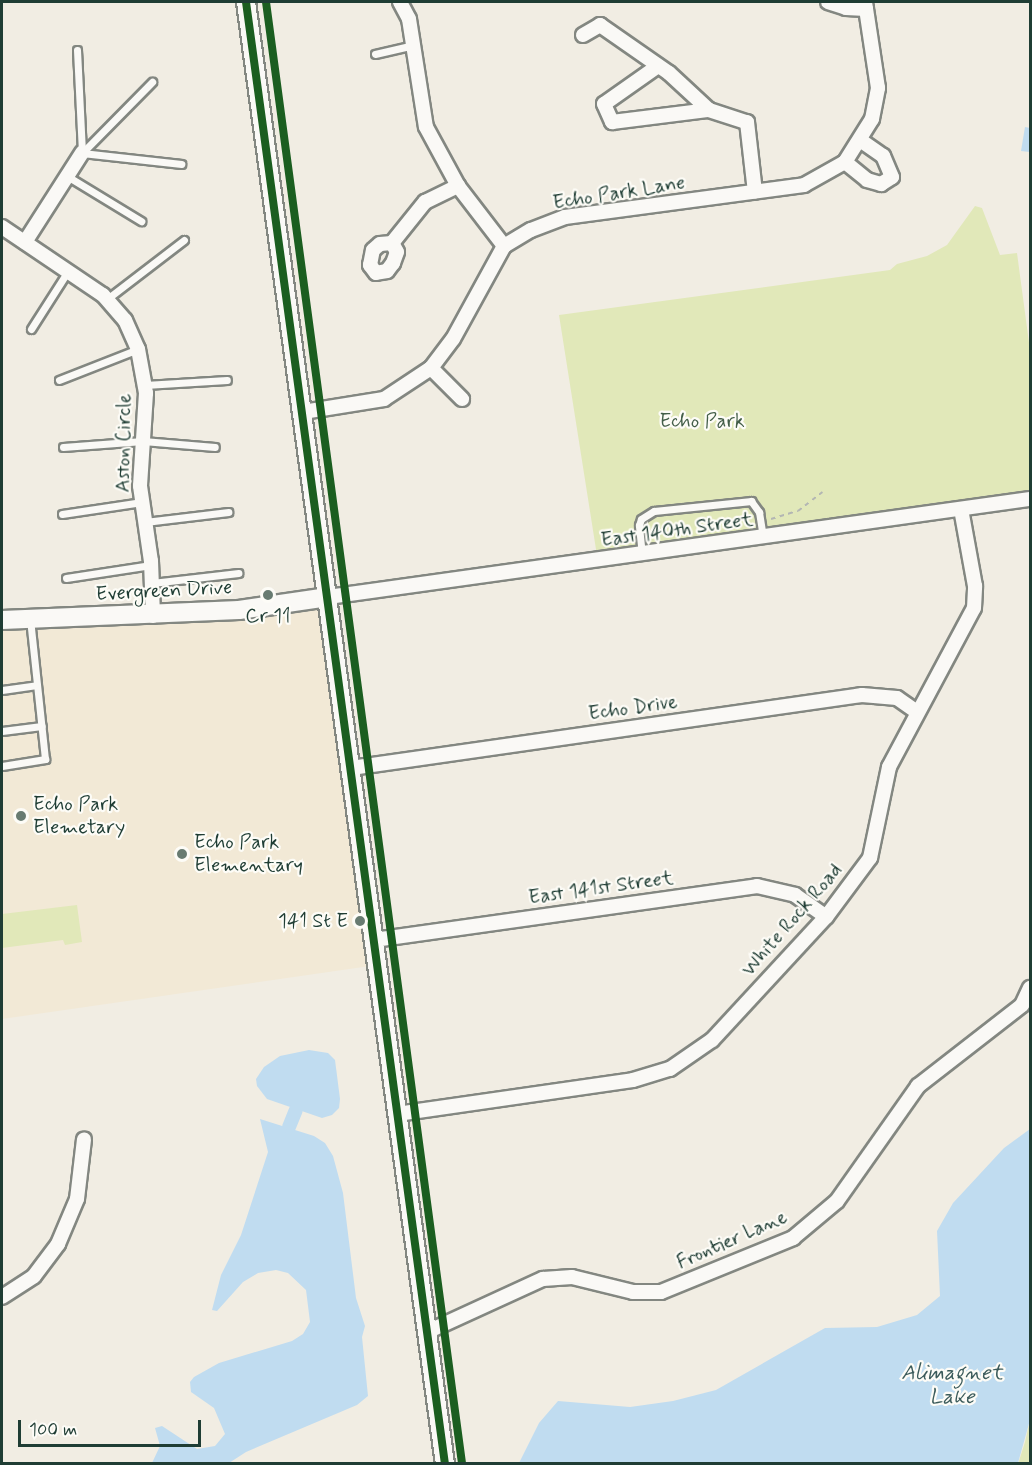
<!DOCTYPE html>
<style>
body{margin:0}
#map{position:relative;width:1032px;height:1465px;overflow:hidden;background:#f1ede3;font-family:Mynerve,sans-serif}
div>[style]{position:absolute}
.built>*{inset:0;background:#f2e9d6}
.green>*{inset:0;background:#e1e8b9}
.water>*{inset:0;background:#c0dcf0}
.canal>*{height:14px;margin:-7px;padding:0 7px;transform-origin:7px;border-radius:7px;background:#c0dcf0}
.path>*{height:2px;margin-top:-1px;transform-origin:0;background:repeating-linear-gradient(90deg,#b3b6b3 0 4.5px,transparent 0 9px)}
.roads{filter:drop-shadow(2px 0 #838781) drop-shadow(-2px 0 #838781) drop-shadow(0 2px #838781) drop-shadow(0 -2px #838781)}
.lane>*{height:7px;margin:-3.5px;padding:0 3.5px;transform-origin:3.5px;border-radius:3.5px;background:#faf9f6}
.street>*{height:14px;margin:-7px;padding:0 7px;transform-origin:7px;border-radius:7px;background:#faf9f6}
.secondary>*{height:18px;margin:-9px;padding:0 9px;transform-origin:9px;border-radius:9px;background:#faf9f6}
.cycleway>*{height:8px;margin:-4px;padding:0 4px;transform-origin:4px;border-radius:4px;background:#1b5e20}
.dots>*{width:16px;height:16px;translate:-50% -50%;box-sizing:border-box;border:3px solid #fdfcf7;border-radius:50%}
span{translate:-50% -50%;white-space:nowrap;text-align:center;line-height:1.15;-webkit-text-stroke:4.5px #fdfcf7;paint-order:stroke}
.street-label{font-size:20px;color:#1f3d34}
.park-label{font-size:20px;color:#435e48}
.poi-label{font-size:20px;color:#1f3d34}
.left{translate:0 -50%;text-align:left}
.right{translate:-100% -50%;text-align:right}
.water-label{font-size:21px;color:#3b5b5b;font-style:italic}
.frame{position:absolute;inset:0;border:3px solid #1f3d34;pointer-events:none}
.scale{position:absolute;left:18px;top:1420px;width:183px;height:27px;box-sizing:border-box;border:3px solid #1f3d34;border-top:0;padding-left:8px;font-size:18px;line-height:21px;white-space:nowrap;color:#1f3d34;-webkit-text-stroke:4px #fdfcf7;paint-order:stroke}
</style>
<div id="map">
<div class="built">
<i style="clip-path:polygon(328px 597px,377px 965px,2px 1019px,2px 620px)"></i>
</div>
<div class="green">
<i style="clip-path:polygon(975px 206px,982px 208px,1000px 255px,1017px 253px,1030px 350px,1030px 499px,598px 562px,559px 315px,890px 270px,897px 264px,927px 256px,947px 245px)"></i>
<i style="clip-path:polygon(77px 905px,82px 942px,65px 945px,63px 940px,2px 948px,2px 914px)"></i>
<i style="clip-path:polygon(1030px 1420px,1030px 1463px,1018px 1464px,1025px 1442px)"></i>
</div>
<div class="water">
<i style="clip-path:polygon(1025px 127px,1030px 128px,1030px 152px,1021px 151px)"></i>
<i style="clip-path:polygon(309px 1050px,328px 1053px,335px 1060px,340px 1099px,339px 1108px,332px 1115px,322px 1118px,267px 1099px,257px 1086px,256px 1079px,264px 1067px,280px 1056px)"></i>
<i style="clip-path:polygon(260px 1119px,314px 1136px,325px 1143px,333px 1156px,343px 1193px,356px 1298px,365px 1326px,362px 1337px,368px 1396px,357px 1405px,246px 1452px,229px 1463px,152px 1463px,160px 1446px,155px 1428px,162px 1426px,197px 1449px,215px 1446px,225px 1434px,214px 1408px,191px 1392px,190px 1382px,194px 1377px,219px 1363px,292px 1341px,303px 1334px,310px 1322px,306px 1290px,288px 1273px,276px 1270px,258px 1273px,243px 1282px,217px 1311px,212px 1310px,221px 1275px,241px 1235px,268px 1152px)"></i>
<i style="clip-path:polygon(1030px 1129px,1030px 1420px,1018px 1463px,519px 1463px,539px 1423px,558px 1401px,630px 1407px,673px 1401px,716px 1390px,825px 1328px,877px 1327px,917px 1315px,940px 1296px,937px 1231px,953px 1203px,1004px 1148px)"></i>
</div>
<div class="canal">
<i style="left:289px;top:1127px;width:18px;rotate:-68deg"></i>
</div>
<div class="path">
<i style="left:771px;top:519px;width:28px;rotate:-17deg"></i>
<i style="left:798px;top:511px;width:31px;rotate:-38deg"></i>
</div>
<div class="roads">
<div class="lane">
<i style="left:77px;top:50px;width:103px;rotate:87.2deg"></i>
<i style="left:375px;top:54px;width:40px;rotate:-13deg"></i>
<i style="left:82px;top:153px;width:100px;rotate:-45.4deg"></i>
<i style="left:82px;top:153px;width:100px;rotate:6.3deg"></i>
<i style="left:67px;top:176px;width:87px;rotate:31.3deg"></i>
<i style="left:107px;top:299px;width:97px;rotate:-37.5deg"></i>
<i style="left:31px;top:329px;width:69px;rotate:-57.5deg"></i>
<i style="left:59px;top:380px;width:85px;rotate:-21.4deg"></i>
<i style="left:145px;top:385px;width:82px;rotate:-3.5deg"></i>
<i style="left:63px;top:447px;width:80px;rotate:-4.3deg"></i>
<i style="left:143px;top:441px;width:72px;rotate:4.8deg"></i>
<i style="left:62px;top:514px;width:81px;rotate:-8.5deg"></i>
<i style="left:145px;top:522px;width:84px;rotate:-6.9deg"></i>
<i style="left:642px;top:555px;width:30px;rotate:-96deg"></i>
<i style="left:639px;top:525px;width:6px;rotate:-72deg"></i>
<i style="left:641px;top:519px;width:15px;rotate:-32deg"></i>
<i style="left:654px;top:511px;width:98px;rotate:-5.9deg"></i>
<i style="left:751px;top:501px;width:14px;rotate:54deg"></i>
<i style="left:759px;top:512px;width:26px;rotate:81deg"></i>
<i style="left:66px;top:578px;width:86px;rotate:-8.7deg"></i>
<i style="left:152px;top:583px;width:87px;rotate:-6.6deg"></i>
<i style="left:2px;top:690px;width:35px;rotate:-8deg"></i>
<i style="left:2px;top:731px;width:40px;rotate:-7.1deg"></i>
<i style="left:2px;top:766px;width:44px;rotate:-9.2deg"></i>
<i style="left:45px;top:759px;width:141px;rotate:-96.1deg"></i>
</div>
<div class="street">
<i style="left:400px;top:2px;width:19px;rotate:62deg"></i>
<i style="left:409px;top:19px;width:109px;rotate:81.1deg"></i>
<i style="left:426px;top:127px;width:67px;rotate:61.5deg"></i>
<i style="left:458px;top:186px;width:76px;rotate:52.5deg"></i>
<i style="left:828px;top:2px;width:19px;rotate:18deg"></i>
<i style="left:846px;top:8px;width:20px;rotate:3deg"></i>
<i style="left:583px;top:35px;width:20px;rotate:-30deg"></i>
<i style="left:600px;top:25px;width:84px;rotate:34.8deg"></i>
<i style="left:669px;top:73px;width:54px;rotate:42.8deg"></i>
<i style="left:658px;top:66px;width:66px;rotate:144.9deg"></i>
<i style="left:604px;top:104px;width:20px;rotate:66deg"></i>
<i style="left:612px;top:122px;width:98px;rotate:-7.1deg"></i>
<i style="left:709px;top:110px;width:40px;rotate:18deg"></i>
<i style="left:747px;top:122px;width:70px;rotate:83.5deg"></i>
<i style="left:845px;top:162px;width:28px;rotate:39deg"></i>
<i style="left:867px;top:180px;width:15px;rotate:16deg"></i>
<i style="left:881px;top:184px;width:13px;rotate:-32deg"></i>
<i style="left:892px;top:177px;width:23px;rotate:-113deg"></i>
<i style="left:883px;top:156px;width:28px;rotate:-145deg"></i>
<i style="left:2px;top:227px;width:122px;rotate:34deg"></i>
<i style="left:103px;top:295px;width:33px;rotate:49deg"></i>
<i style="left:125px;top:320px;width:32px;rotate:66deg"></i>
<i style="left:138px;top:349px;width:45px;rotate:79.7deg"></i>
<i style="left:146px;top:393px;width:93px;rotate:93.7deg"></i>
<i style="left:140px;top:486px;width:76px;rotate:81.7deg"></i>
<i style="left:151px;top:561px;width:55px;rotate:87.9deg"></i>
<i style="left:25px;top:242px;width:106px;rotate:-57.4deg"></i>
<i style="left:392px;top:243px;width:10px;rotate:61deg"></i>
<i style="left:397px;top:252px;width:12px;rotate:110deg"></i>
<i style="left:393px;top:263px;width:10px;rotate:127deg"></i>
<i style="left:387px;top:271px;width:11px;rotate:170deg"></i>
<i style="left:376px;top:273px;width:10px;rotate:-127deg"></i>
<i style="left:370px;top:265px;width:15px;rotate:-79deg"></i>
<i style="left:373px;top:250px;width:9px;rotate:-41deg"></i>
<i style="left:380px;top:244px;width:12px;rotate:-5deg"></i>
<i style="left:392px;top:243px;width:53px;rotate:-51.2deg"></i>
<i style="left:425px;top:202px;width:37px;rotate:-26deg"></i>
<i style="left:431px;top:368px;width:44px;rotate:45deg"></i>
<i style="left:303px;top:412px;width:82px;rotate:-9.1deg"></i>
<i style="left:384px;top:399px;width:56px;rotate:-33.4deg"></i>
<i style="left:431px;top:368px;width:36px;rotate:-53deg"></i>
<i style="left:453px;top:339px;width:106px;rotate:-61.3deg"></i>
<i style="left:504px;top:246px;width:31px;rotate:-31deg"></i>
<i style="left:531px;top:230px;width:36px;rotate:-21deg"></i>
<i style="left:565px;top:217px;width:241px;rotate:-7.6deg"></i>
<i style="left:804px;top:185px;width:47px;rotate:-29.3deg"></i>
<i style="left:845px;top:162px;width:51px;rotate:-57.9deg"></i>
<i style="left:872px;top:119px;width:32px;rotate:-79deg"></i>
<i style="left:878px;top:88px;width:87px;rotate:-98.6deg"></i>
<i style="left:328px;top:597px;width:709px;rotate:-7.95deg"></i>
<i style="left:351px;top:768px;width:516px;rotate:-8.13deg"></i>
<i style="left:862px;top:695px;width:35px;rotate:5deg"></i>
<i style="left:897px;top:698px;width:24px;rotate:35deg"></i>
<i style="left:374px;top:940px;width:387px;rotate:-8deg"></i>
<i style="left:757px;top:886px;width:39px;rotate:13deg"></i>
<i style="left:795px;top:895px;width:38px;rotate:35deg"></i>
<i style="left:397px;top:1114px;width:238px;rotate:-8.2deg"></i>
<i style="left:633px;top:1080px;width:39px;rotate:-17deg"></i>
<i style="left:670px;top:1069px;width:51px;rotate:-34.6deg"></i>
<i style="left:712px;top:1040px;width:168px;rotate:-47.2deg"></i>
<i style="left:826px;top:917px;width:74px;rotate:-53.3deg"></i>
<i style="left:870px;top:858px;width:93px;rotate:-78.2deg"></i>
<i style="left:889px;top:767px;width:180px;rotate:-61.9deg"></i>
<i style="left:974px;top:608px;width:22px;rotate:-87deg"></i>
<i style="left:975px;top:586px;width:78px;rotate:-100.3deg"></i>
<i style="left:2px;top:1297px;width:38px;rotate:-33deg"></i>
<i style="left:34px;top:1276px;width:40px;rotate:-53deg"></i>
<i style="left:58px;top:1244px;width:49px;rotate:-67.1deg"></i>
<i style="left:77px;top:1199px;width:60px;rotate:-83.3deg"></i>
<i style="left:427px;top:1332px;width:128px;rotate:-24.6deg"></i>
<i style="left:543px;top:1279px;width:29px;rotate:-4deg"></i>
<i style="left:572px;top:1277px;width:63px;rotate:13.8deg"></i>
<i style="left:633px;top:1292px;width:28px"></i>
<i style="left:661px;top:1292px;width:143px;rotate:-22.2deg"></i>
<i style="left:793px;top:1238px;width:57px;rotate:-40.1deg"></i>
<i style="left:837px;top:1201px;width:141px;rotate:-54.8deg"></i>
<i style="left:918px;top:1086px;width:132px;rotate:-37.9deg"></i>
<i style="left:1022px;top:1005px;width:19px;rotate:-65deg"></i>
</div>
<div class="secondary">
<i style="left:246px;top:2px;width:1475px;rotate:82.25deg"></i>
<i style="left:2px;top:620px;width:237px;rotate:-2.4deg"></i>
<i style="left:239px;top:610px;width:90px;rotate:-8.3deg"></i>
</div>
</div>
<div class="cycleway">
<i style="left:246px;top:2px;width:1475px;rotate:82.25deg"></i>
<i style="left:266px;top:2px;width:1475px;rotate:82.36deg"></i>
</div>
<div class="dots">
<i style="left:268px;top:595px;background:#687b71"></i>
<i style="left:21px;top:816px;background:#687b71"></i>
<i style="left:182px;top:854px;background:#687b71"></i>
<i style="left:360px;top:921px;background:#687b71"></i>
</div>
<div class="street-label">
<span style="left:619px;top:193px;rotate:-9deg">Echo Park Lane</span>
<span style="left:124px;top:443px;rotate:-89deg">Aston Circle</span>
<span style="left:677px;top:530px;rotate:-8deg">East 140th Street</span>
<span style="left:164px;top:591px;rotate:-3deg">Evergreen Drive</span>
<span style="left:633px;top:708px;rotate:-8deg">Echo Drive</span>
<span style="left:601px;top:888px;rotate:-8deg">East 141st Street</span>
<span style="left:792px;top:920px;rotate:-49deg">White Rock Road</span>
<span style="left:732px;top:1240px;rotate:-24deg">Frontier Lane</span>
</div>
<div class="park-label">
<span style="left:702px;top:421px">Echo Park</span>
</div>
<div class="poi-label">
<span style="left:268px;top:616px">Cr 11</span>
<span class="left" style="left:33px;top:816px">Echo Park<br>Elemetary</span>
<span class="left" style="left:194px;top:854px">Echo Park<br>Elementary</span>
<span class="right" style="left:348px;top:921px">141 St E</span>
</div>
<div class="water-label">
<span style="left:952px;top:1385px">Alimagnet<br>Lake</span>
</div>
<div class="frame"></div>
<div class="scale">100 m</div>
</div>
